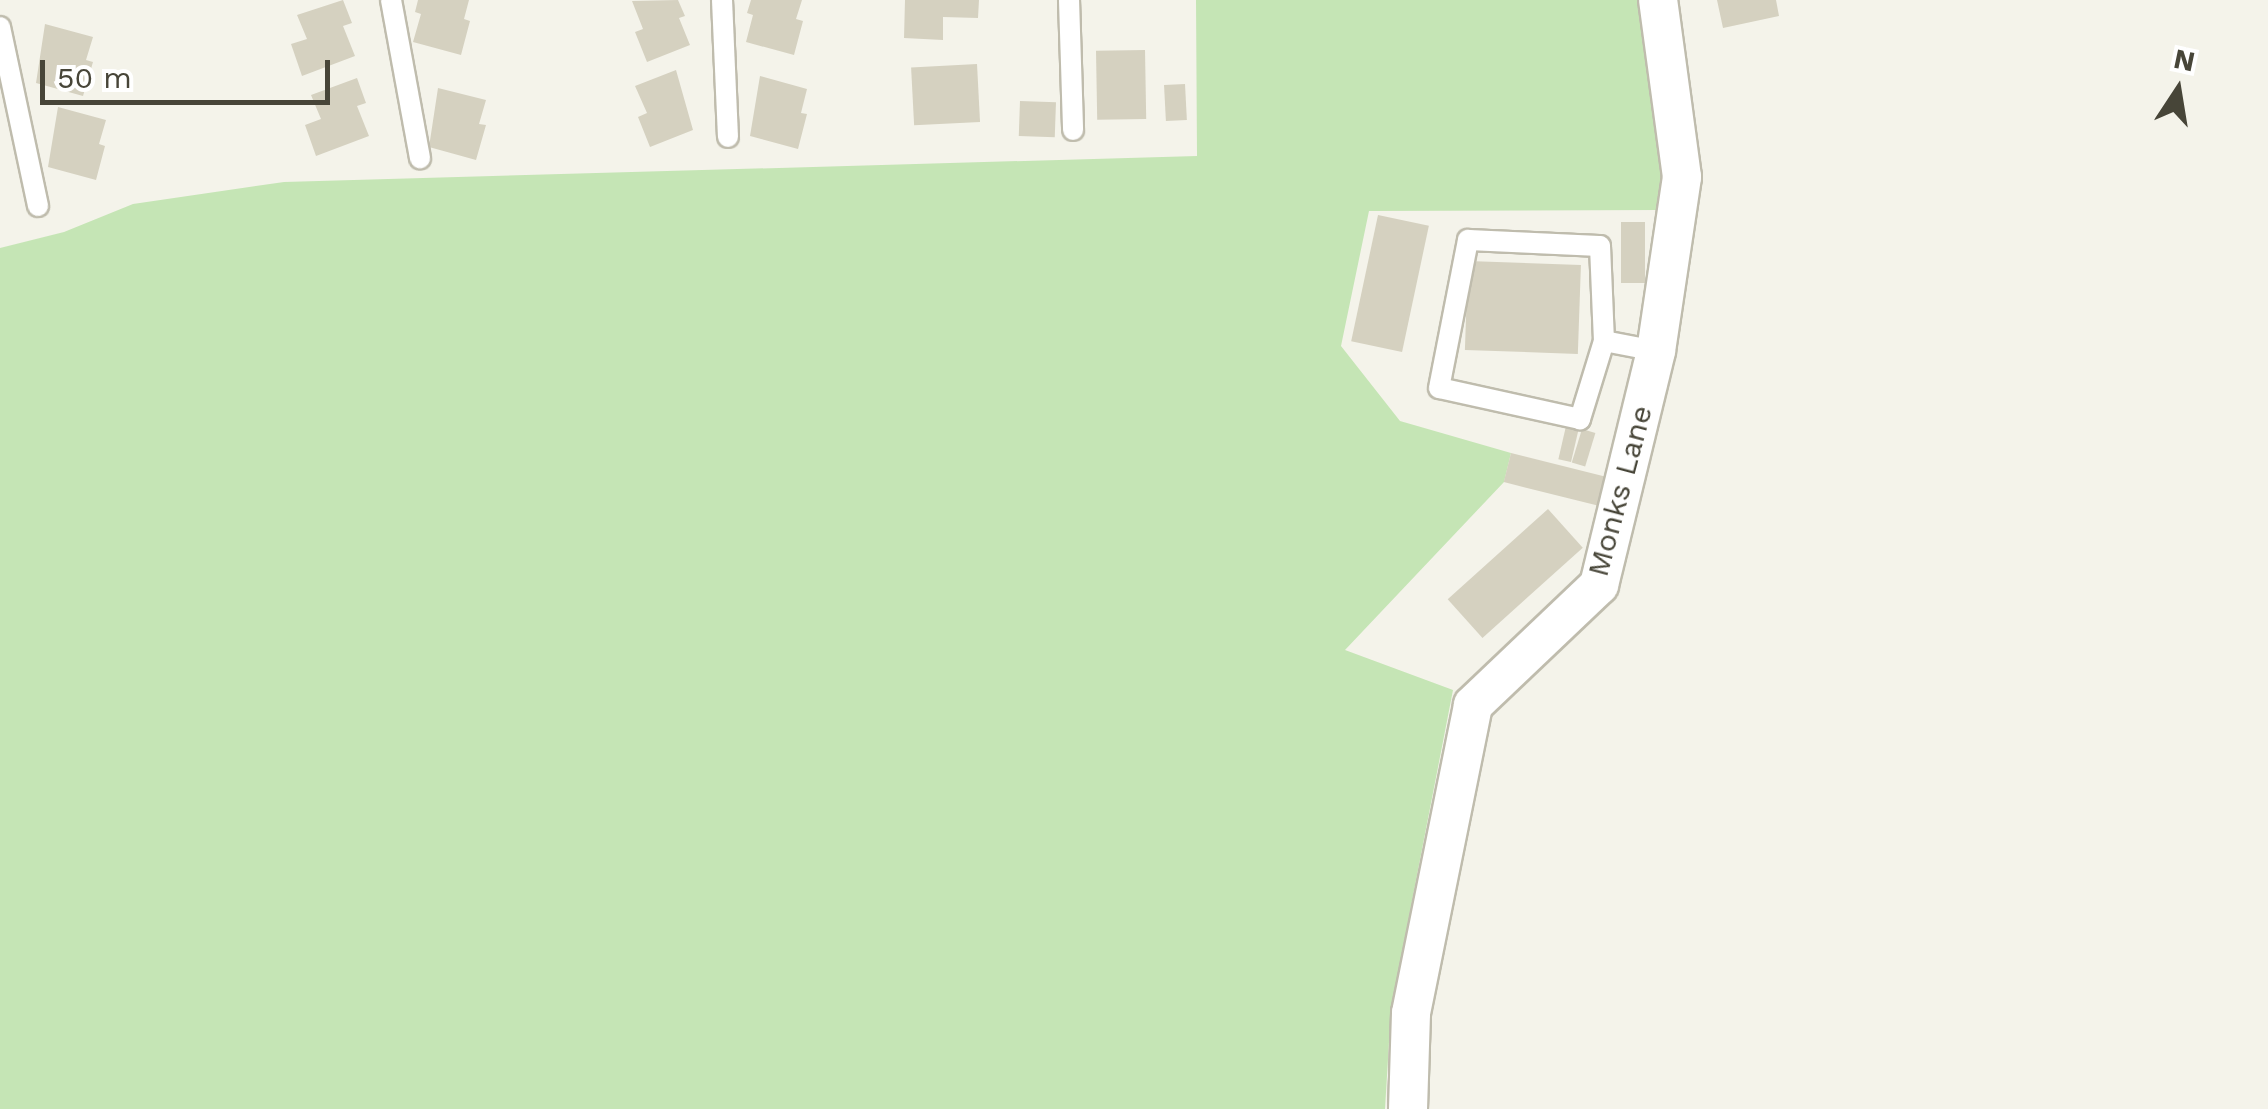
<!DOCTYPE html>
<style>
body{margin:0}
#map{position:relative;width:2268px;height:1109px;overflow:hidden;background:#f4f3ea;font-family:"Work Sans",sans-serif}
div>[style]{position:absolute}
.green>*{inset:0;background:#c5e5b5}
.building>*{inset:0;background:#d5d1c0;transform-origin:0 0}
.roads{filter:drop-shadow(2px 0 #bfbcad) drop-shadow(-2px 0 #bfbcad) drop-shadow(0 2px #bfbcad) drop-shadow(0 -2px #bfbcad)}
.lane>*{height:20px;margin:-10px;padding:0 10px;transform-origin:10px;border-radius:10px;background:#fff}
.street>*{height:38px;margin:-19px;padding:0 19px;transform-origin:19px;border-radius:19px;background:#fff}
span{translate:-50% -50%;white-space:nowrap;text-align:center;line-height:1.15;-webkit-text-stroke:8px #fff;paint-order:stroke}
.street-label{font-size:30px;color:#474538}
.north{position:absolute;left:2128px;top:40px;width:100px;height:100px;-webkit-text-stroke:8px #fff;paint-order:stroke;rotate:12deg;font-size:28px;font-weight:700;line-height:40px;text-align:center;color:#474538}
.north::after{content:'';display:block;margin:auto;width:35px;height:45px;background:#474538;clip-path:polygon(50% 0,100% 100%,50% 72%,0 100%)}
.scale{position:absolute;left:40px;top:60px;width:290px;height:45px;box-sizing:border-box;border:5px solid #474538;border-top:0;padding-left:12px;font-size:30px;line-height:35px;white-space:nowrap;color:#474538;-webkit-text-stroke:8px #fff;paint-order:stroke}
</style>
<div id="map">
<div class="green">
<i style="clip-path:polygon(1196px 0,1642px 0,1662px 172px,1659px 210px,1369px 211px,1341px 346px,1400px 421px,1511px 453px,1504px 482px,1345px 650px,1453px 690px,1391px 1009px,1385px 1109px,0 1109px,0 248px,64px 232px,133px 204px,284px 182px,1197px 156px)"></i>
</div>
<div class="building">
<i style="clip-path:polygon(343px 0,352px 23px,343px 26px,355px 56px,302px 76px,291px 44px,307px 39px,297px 15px)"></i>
<i style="clip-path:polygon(418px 0,469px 0,464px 19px,470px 21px,461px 55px,413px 42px,421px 14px,415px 12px)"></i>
<i style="clip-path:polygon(678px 0,685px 16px,679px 18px,690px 45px,647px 62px,635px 32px,643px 29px,632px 1px)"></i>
<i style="clip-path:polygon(751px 0,802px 0,796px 19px,803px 21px,794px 55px,746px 42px,753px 15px,747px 13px)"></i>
<i style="clip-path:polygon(905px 0,979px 0,978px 18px,943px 17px,943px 40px,904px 38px)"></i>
<i style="clip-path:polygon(1717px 0,1776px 0,1779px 16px,1723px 28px)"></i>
<i style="clip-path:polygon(45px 24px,93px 37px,86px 60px,93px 62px,83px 96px,36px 83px)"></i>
<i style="left:1145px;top:50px;width:69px;height:49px;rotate:89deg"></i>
<i style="left:977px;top:64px;width:58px;height:66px;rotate:87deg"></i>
<i style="clip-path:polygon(676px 70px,693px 130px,650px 147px,638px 117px,647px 113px,635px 86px)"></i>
<i style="clip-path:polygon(760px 76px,807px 89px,801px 113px,807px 114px,798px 149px,750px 136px)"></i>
<i style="clip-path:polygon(357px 78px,366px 103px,357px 106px,369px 136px,316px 156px,305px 125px,321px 119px,311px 95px)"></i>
<i style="left:1185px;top:84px;width:36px;height:21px;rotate:87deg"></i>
<i style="clip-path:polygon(438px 88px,486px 100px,479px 124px,486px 125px,476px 160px,429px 147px)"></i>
<i style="left:1020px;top:101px;width:36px;height:35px;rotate:2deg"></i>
<i style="clip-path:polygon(58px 107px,106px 120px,99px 144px,105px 146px,96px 180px,48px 167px)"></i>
<i style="left:1378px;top:215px;width:52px;height:129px;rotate:12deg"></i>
<i style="left:1621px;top:222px;width:24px;height:61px"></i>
<i style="left:1468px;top:261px;width:113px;height:89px;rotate:2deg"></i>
<i style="left:1566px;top:426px;width:13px;height:34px;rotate:13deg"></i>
<i style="left:1582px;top:429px;width:14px;height:35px;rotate:17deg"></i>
<i style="left:1511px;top:453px;width:106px;height:30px;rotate:14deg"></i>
<i style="left:1548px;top:509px;width:52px;height:135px;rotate:48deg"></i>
</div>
<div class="roads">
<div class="lane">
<i style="left:391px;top:0;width:161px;rotate:79.6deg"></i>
<i style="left:722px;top:0;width:137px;rotate:87.5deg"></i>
<i style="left:1069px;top:0;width:130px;rotate:88.2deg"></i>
<i style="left:0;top:27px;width:183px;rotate:78deg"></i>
<i style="left:1604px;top:341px;width:82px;rotate:107.1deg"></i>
<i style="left:1580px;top:419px;width:144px;rotate:-167.6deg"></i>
<i style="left:1439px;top:388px;width:151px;rotate:-78.9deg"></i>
<i style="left:1468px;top:240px;width:132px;rotate:2.6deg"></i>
<i style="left:1600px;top:246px;width:95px;rotate:87.6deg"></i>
<i style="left:1604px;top:341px;width:53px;rotate:10.9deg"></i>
</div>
<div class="street">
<i style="left:1408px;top:1109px;width:96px;rotate:-88.2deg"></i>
<i style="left:1411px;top:1013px;width:314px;rotate:-78.6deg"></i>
<i style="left:1473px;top:705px;width:174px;rotate:-43.6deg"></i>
<i style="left:1599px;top:585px;width:241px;rotate:-76.3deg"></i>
<i style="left:1656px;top:351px;width:176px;rotate:-81.5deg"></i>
<i style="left:1682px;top:177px;width:179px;rotate:-97.7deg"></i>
</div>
</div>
<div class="street-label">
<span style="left:1620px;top:491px;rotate:-75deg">Monks Lane</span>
</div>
<div class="north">N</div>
<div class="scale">50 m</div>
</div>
